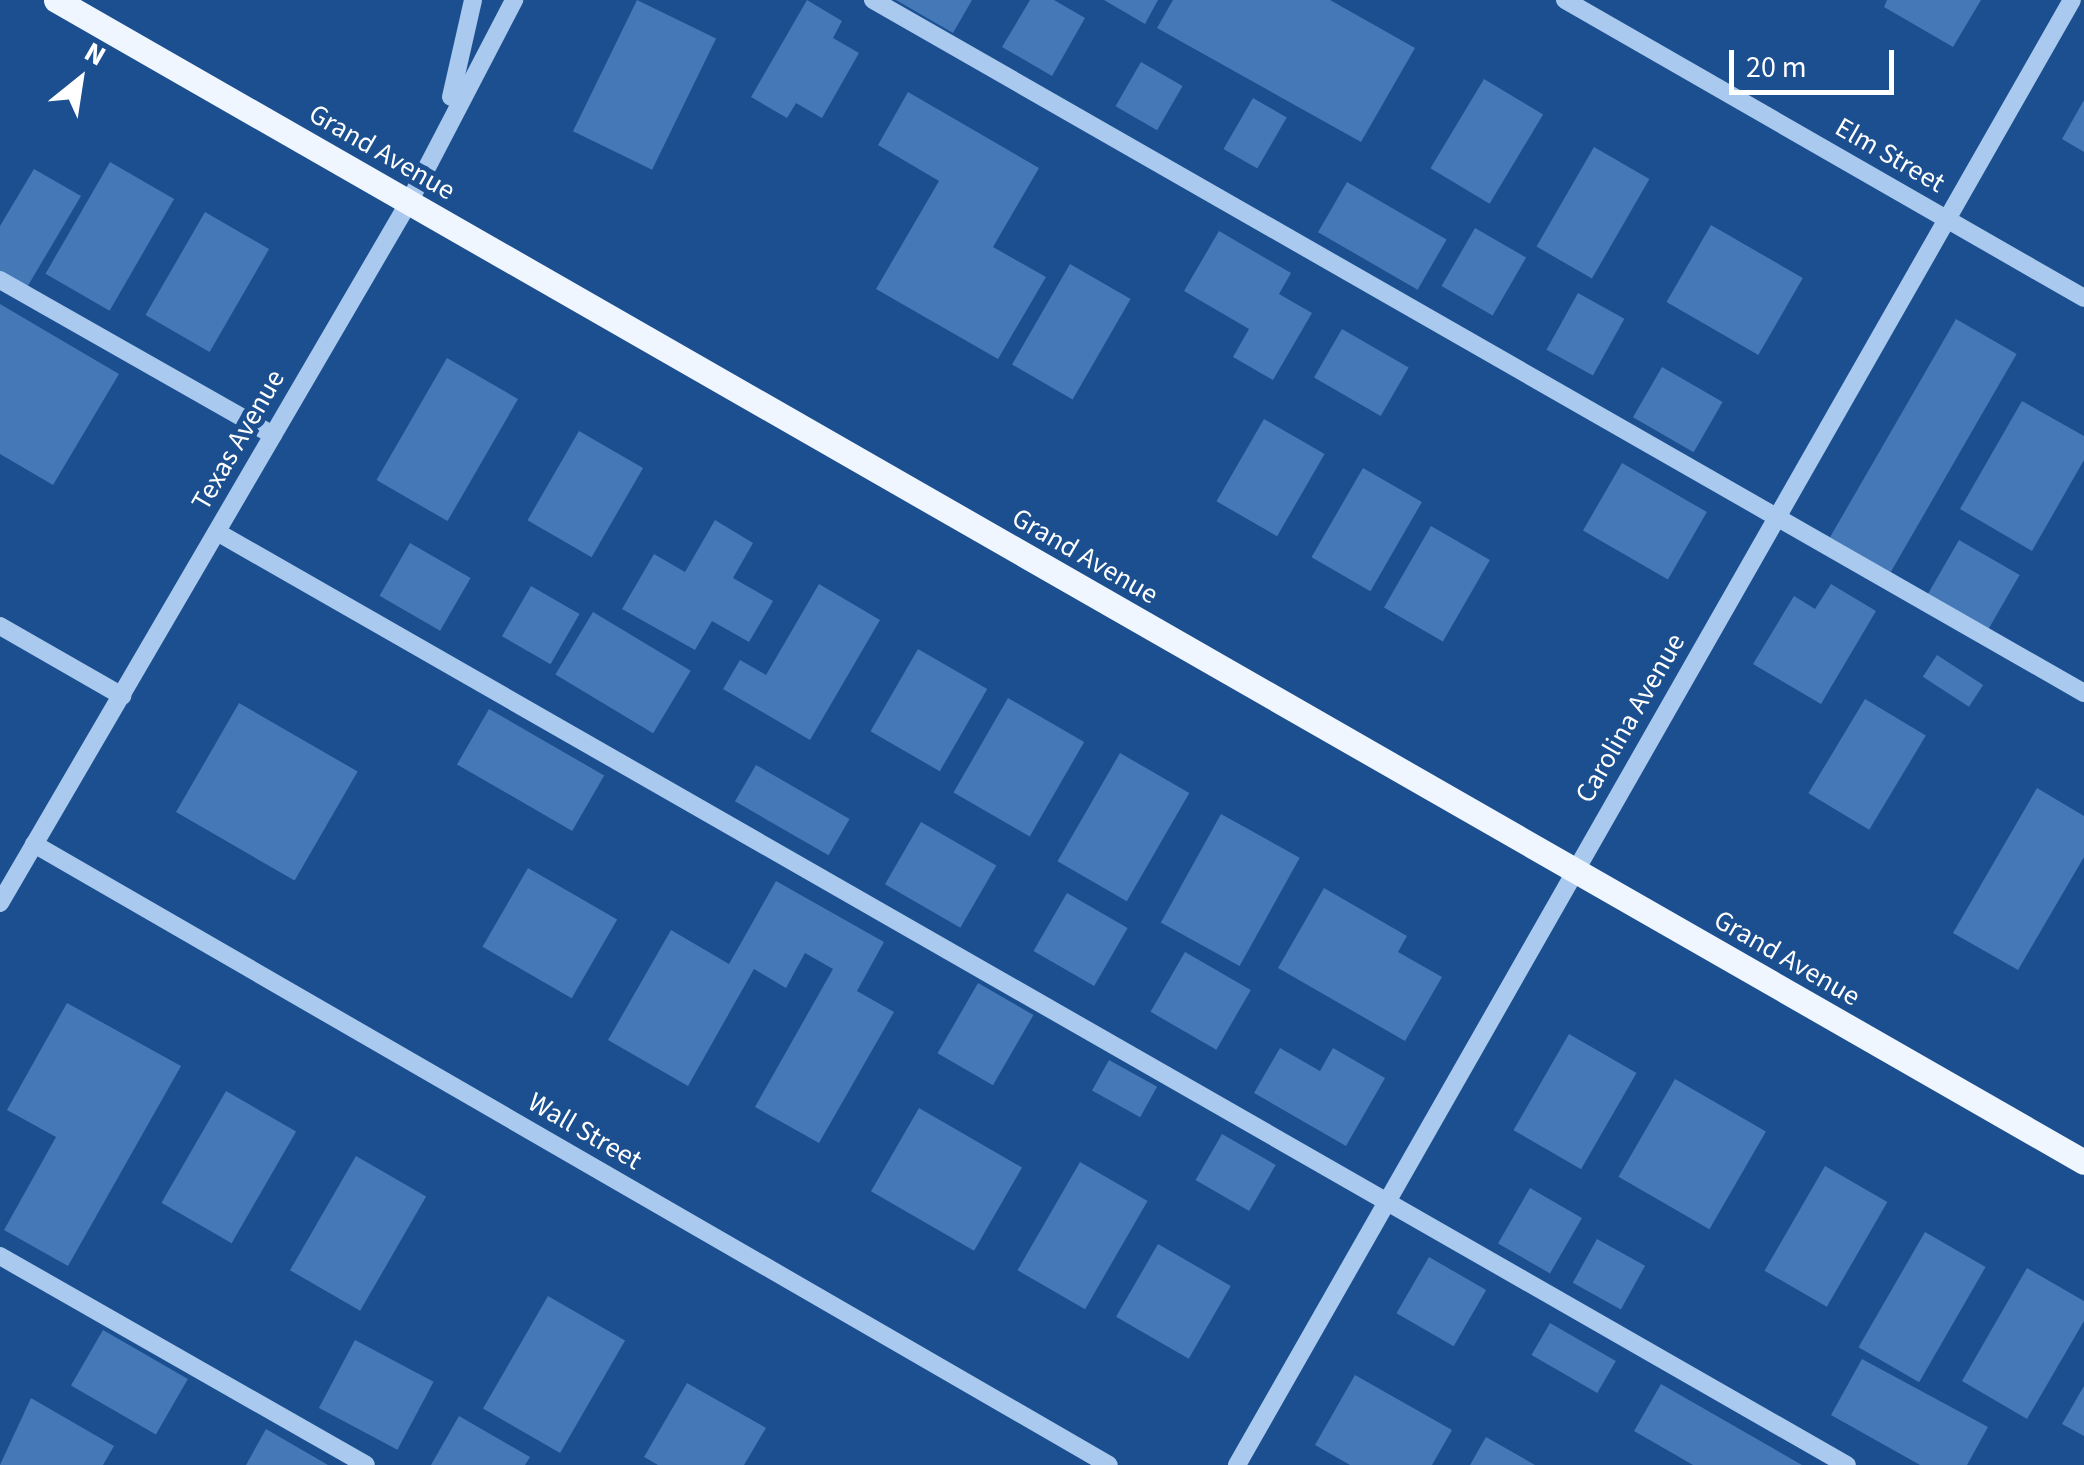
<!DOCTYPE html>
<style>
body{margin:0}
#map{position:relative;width:2084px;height:1465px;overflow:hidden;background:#1b4f8f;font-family:"Source Sans 3",sans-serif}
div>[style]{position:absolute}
.building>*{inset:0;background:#4478b7;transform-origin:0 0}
.minor>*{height:18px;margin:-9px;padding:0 9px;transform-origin:9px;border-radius:9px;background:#a9c9ee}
.major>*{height:25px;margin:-12.5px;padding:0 12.5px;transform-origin:12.5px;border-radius:12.5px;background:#f0f6ff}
span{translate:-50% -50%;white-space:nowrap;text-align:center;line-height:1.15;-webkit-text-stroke:10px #1b4f8f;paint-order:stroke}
.street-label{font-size:28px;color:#fff}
.north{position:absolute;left:30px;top:30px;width:100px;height:100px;-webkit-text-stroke:8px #1b4f8f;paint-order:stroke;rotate:30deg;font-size:28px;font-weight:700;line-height:40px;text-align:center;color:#fff}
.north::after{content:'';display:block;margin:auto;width:35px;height:45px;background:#fff;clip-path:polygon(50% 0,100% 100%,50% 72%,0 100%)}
.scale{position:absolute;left:1729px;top:50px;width:165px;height:45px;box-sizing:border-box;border:5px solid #fff;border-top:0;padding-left:12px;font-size:30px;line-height:35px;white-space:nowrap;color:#fff;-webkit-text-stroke:8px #1b4f8f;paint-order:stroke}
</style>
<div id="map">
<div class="building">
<i style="left:637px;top:0;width:88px;height:146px;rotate:26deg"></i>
<i style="clip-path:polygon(807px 0,842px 21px,833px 38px,859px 53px,822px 118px,796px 103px,787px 118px,751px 97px)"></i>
<i style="clip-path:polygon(896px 0,972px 0,953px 33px)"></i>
<i style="clip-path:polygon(1030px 0,1054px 0,1085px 18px,1052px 76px,1002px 47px)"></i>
<i style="clip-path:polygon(1104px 0,1158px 0,1145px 24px)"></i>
<i style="clip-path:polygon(1173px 0,1330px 0,1415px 48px,1361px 142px,1157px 28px)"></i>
<i style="clip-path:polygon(1887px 0,1981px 0,1953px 47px,1884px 7px)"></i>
<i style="left:1141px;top:62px;width:48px;height:51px;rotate:30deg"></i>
<i style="left:1484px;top:79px;width:69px;height:104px;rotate:31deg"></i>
<i style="clip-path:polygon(908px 92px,1039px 168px,993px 247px,1046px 277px,998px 359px,876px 289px,939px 181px,878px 145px)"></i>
<i style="left:1253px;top:98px;width:39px;height:59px;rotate:30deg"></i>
<i style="clip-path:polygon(2084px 100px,2084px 152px,2062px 139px)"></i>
<i style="left:1594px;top:147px;width:64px;height:115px;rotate:30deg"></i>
<i style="left:110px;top:162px;width:74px;height:129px;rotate:30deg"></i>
<i style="clip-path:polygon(34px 169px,81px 196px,26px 289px,0 274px,0 226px)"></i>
<i style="left:1347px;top:182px;width:115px;height:58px;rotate:30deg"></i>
<i style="left:205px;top:212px;width:74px;height:119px;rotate:30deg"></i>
<i style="left:1711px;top:225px;width:106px;height:89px;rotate:30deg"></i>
<i style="left:1475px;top:228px;width:59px;height:67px;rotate:30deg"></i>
<i style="clip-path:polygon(1219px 231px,1291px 273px,1279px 294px,1312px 313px,1273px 380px,1233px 357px,1249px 329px,1184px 291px)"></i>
<i style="left:1070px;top:264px;width:70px;height:116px;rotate:30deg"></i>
<i style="left:1578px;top:293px;width:53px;height:65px;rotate:29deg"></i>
<i style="clip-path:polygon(0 304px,119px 374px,53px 485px,0 454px)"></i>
<i style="left:1956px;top:319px;width:70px;height:252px;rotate:30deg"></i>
<i style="left:1342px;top:329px;width:77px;height:56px;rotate:30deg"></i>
<i style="left:447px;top:358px;width:82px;height:141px;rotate:30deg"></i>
<i style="left:1662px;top:367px;width:70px;height:58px;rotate:30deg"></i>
<i style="clip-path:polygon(2022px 401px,2084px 436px,2084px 460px,2032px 551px,1960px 509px)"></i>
<i style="left:1264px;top:419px;width:70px;height:95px;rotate:30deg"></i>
<i style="left:579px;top:431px;width:74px;height:103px;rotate:30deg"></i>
<i style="left:1622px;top:463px;width:98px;height:78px;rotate:30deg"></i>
<i style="left:1363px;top:468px;width:68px;height:103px;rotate:30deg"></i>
<i style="clip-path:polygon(715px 520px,753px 543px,733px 578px,773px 601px,749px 642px,712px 621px,695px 650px,622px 609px,654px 554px,685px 572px)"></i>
<i style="left:1431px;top:526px;width:68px;height:94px;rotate:30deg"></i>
<i style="left:1959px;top:540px;width:70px;height:64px;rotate:30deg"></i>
<i style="left:410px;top:543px;width:70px;height:61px;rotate:30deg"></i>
<i style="clip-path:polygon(819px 584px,880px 620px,810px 740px,723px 689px,740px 660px,766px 675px)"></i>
<i style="clip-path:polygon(1831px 584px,1876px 611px,1821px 704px,1753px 664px,1794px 596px,1815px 609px)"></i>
<i style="left:531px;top:586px;width:56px;height:58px;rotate:30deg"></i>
<i style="left:593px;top:612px;width:114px;height:73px;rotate:31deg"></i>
<i style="left:918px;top:649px;width:80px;height:95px;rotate:30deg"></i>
<i style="left:1937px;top:655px;width:55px;height:26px;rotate:33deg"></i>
<i style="left:1008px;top:698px;width:88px;height:109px;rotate:30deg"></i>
<i style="left:1865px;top:699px;width:71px;height:110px;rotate:31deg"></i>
<i style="left:239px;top:703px;width:137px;height:126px;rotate:30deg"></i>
<i style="left:489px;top:709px;width:133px;height:64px;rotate:30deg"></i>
<i style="left:1120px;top:753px;width:80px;height:125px;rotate:30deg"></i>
<i style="left:756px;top:765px;width:108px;height:42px;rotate:30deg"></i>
<i style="clip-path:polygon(2037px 788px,2084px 816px,2084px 857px,2018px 970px,1953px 933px)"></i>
<i style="left:1221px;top:814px;width:90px;height:124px;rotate:29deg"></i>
<i style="left:921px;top:822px;width:87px;height:72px;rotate:30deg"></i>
<i style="left:528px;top:868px;width:103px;height:91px;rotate:30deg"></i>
<i style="clip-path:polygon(776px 881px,884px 942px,857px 991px,894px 1012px,819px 1143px,755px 1107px,833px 969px,805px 953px,786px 988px,754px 969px,688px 1086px,608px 1040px,671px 930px,729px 964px)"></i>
<i style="clip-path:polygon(1324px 888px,1407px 936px,1398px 952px,1442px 977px,1405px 1041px,1278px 968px)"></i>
<i style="left:1067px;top:893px;width:70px;height:67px;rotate:30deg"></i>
<i style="left:1185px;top:952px;width:76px;height:69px;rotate:30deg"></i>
<i style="left:978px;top:983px;width:64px;height:81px;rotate:30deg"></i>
<i style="clip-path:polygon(67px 1003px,181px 1066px,68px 1266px,4px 1230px,56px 1137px,7px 1110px)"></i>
<i style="left:1569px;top:1034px;width:78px;height:111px;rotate:30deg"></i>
<i style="clip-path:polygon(1280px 1048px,1320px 1071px,1333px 1048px,1385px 1078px,1346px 1146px,1254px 1093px)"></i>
<i style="left:1109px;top:1060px;width:55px;height:35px;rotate:29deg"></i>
<i style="left:1675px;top:1079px;width:105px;height:113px;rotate:30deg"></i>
<i style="left:226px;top:1091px;width:81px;height:129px;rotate:30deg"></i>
<i style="left:919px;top:1108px;width:119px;height:96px;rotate:30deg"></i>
<i style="left:1222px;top:1134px;width:62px;height:53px;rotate:30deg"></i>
<i style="left:356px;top:1156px;width:81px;height:132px;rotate:30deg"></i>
<i style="left:1080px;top:1162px;width:78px;height:125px;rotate:30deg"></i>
<i style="left:1825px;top:1166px;width:72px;height:121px;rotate:30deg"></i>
<i style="left:1530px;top:1188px;width:60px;height:64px;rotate:30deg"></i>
<i style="left:1925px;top:1232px;width:70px;height:133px;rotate:30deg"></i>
<i style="left:1597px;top:1239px;width:55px;height:50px;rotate:29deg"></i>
<i style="left:1158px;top:1244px;width:84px;height:84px;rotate:30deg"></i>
<i style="left:1429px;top:1257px;width:66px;height:65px;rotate:30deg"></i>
<i style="clip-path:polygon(2027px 1268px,2084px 1301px,2084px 1321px,2027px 1419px,1962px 1381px)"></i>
<i style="left:548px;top:1296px;width:89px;height:130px;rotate:30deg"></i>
<i style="left:1550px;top:1323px;width:76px;height:37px;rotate:30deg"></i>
<i style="left:103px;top:1330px;width:98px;height:64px;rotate:30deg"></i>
<i style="left:355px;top:1340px;width:89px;height:77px;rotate:28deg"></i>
<i style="clip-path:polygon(1862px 1359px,1988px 1427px,1967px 1465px,1920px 1465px,1831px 1415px)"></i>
<i style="clip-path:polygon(1355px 1375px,1452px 1430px,1432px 1465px,1350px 1465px,1315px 1445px)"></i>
<i style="clip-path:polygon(687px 1383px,766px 1428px,744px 1465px,658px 1465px,644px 1457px)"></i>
<i style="clip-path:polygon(1661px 1384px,1802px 1465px,1693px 1465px,1634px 1431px)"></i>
<i style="clip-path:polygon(2084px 1386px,2084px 1436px,2062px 1424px)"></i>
<i style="clip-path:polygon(31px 1398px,114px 1446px,103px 1465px,0 1465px)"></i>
<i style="clip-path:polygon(459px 1416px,530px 1457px,525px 1465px,431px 1465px)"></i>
<i style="clip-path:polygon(266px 1429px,328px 1465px,246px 1465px)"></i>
<i style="clip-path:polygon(1486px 1437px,1535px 1465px,1470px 1465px)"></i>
</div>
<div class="minor">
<i style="left:873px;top:0;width:1395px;rotate:29.78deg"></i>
<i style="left:1565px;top:0;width:598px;rotate:29.86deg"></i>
<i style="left:451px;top:97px;width:99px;rotate:-77.2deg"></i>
<i style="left:0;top:280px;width:314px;rotate:29.6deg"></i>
<i style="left:217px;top:532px;width:1878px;rotate:29.79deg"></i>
<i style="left:0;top:626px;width:141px;rotate:29.8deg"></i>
<i style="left:34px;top:844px;width:1241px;rotate:30.01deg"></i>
<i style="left:0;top:903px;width:812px;rotate:-59.74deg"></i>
<i style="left:409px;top:202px;width:228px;rotate:-62.5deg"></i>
<i style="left:0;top:1256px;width:421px;rotate:29.7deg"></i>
<i style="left:1237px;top:1465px;width:1686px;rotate:-60.32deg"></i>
</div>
<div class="major">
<i style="left:56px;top:0;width:2337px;rotate:29.81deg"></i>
</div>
<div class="street-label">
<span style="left:382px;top:152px;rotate:30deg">Grand Avenue</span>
<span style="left:1890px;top:155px;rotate:30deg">Elm Street</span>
<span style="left:238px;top:440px;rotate:-60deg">Texas Avenue</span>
<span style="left:1085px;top:556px;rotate:30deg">Grand Avenue</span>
<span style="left:1630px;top:718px;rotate:-60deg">Carolina Avenue</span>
<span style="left:1787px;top:958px;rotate:30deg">Grand Avenue</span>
<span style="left:585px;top:1131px;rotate:30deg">Wall Street</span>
</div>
<div class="north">N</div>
<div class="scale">20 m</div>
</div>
